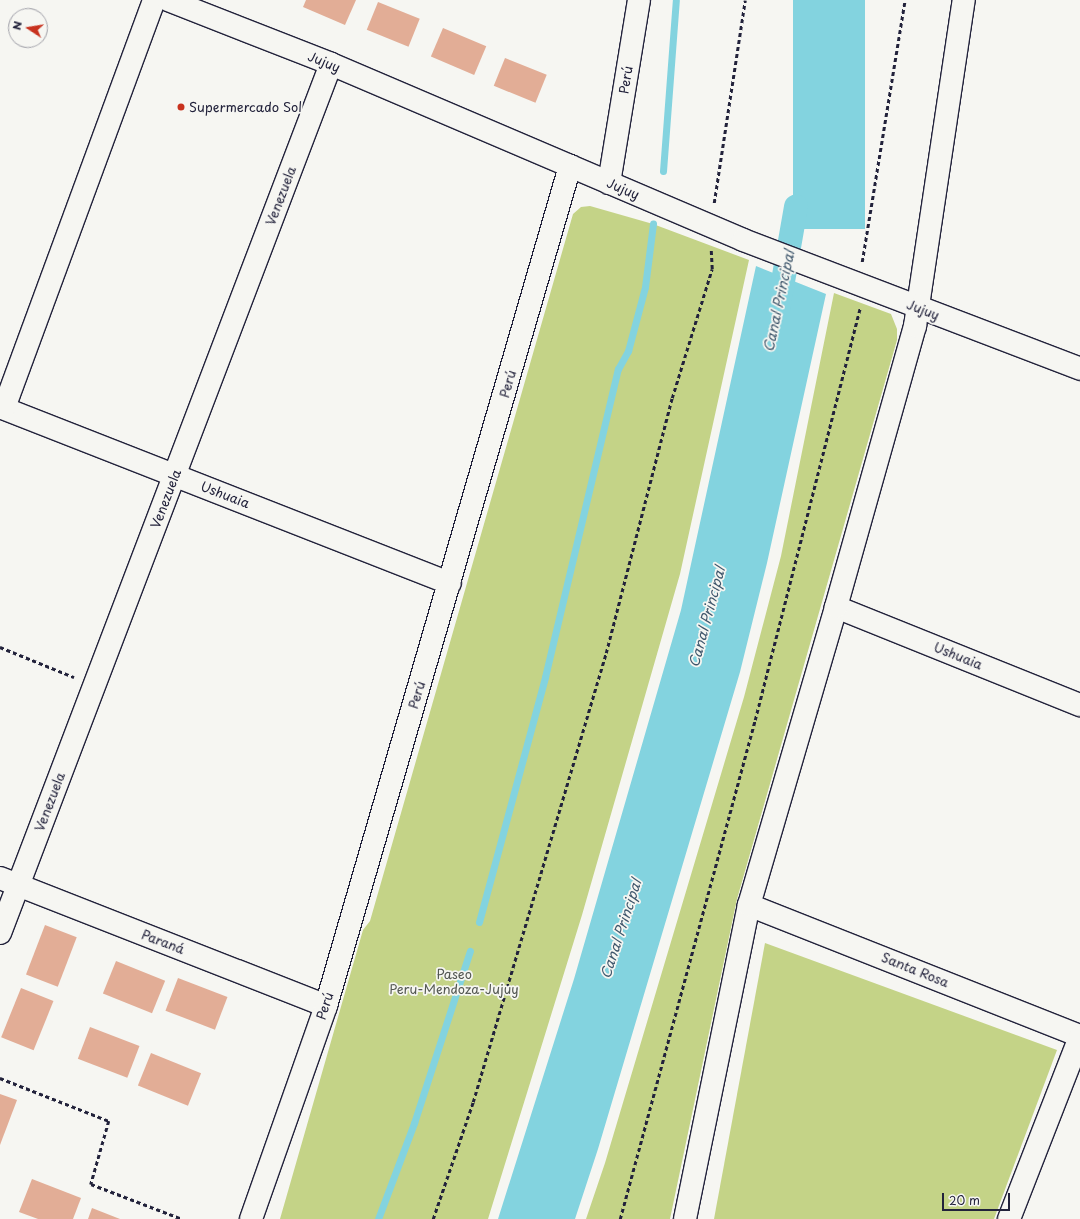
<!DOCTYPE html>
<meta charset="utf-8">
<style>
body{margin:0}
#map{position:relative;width:1080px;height:1219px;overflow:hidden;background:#f6f6f2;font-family:"Playpen Sans",sans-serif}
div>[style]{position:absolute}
.green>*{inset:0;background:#c4d387}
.water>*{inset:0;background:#83d3df;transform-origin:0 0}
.stream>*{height:7px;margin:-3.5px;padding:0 3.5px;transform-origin:3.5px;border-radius:3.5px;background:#83d3df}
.canal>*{height:24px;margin:-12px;padding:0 12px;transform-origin:12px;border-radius:12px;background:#83d3df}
.building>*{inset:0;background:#e2ad96;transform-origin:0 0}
.path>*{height:2.5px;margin-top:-1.25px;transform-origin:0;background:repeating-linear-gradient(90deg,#22223b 0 4px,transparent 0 7px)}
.roads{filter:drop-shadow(1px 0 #22223b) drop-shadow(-1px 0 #22223b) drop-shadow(0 1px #22223b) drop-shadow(0 -1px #22223b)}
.street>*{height:22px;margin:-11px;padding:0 11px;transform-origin:11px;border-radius:11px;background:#f6f6f2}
.secondary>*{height:22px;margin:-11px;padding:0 11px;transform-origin:11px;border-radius:11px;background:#f6f6f2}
.dots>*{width:11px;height:11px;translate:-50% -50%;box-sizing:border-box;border:2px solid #f6f6f2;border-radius:50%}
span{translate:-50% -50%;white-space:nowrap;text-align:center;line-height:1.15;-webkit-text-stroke:3.5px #f6f6f2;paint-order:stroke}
.street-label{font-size:13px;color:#22223b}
.poi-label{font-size:13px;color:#22223b}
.left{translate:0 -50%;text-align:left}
.park-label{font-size:13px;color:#535752}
.water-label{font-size:14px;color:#3f576c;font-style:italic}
.north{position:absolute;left:8px;top:8px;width:40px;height:40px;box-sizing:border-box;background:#f6f6f2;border:1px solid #a1a1a9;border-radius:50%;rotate:282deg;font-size:11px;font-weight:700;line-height:16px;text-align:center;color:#22223b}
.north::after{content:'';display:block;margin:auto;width:14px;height:18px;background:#c8321e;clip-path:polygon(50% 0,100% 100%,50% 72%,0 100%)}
.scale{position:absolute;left:942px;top:1193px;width:68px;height:18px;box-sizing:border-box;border:2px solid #22223b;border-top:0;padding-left:5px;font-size:12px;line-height:14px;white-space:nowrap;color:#22223b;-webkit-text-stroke:3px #f6f6f2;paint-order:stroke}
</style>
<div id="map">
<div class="green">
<i style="clip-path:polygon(590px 206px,653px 224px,749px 260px,680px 574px,582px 915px,488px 1219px,280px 1219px,363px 930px,370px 921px,573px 214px,581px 207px)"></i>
<i style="clip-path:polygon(834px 293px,891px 314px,897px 329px,897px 340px,737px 899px,670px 1219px,586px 1219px,605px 1163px,744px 697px,781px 556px)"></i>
<i style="clip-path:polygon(765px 943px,1057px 1050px,994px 1219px,714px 1219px)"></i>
</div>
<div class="water">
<i style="left:793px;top:0;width:72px;height:229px"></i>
<i style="clip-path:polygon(756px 266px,826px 294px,767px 563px,740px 672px,598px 1149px,575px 1219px,498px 1219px,574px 979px,681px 610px)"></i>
</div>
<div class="stream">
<i style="left:663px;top:171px;width:171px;rotate:-85.7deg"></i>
<i style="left:479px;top:922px;width:254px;rotate:-74.9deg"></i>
<i style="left:545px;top:677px;width:317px;rotate:-76.7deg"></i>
<i style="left:618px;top:369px;width:21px;rotate:-61deg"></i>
<i style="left:628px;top:351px;width:66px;rotate:-75.1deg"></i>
<i style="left:645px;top:287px;width:64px;rotate:-82.8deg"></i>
<i style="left:378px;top:1219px;width:103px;rotate:-69.4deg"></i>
<i style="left:414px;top:1123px;width:181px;rotate:-72deg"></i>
</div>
<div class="canal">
<i style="left:778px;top:310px;width:105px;rotate:-80.1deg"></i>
</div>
<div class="building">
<i style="clip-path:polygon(306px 0,356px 0,345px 25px,303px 7px)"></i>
<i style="left:378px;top:2px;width:45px;height:30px;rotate:22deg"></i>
<i style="left:443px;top:28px;width:47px;height:31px;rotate:23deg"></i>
<i style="left:505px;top:58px;width:45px;height:30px;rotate:22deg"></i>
<i style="left:45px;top:925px;width:34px;height:53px;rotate:21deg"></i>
<i style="left:116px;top:961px;width:53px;height:35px;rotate:22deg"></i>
<i style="left:178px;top:978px;width:53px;height:35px;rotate:21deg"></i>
<i style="left:21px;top:988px;width:35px;height:53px;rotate:22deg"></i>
<i style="left:90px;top:1027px;width:53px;height:34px;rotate:21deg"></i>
<i style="left:151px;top:1053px;width:54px;height:35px;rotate:22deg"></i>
<i style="clip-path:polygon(0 1094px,17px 1100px,0 1145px)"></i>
<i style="clip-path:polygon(32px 1179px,81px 1198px,73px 1219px,38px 1219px,19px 1212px)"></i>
<i style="clip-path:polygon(92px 1208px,120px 1219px,88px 1219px)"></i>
</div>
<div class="path">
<i style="left:714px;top:203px;width:205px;rotate:-81.3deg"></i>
<i style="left:862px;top:262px;width:266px;rotate:-80.7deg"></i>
<i style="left:0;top:647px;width:80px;rotate:22.1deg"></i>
<i style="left:0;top:1078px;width:117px;rotate:21.5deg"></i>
<i style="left:109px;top:1121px;width:66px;rotate:105.9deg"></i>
<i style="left:91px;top:1184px;width:97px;rotate:21deg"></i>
<i style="left:433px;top:1219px;width:124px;rotate:-71.1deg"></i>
<i style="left:473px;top:1102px;width:468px;rotate:-73.5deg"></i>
<i style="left:606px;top:653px;width:263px;rotate:-75.5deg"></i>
<i style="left:672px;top:398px;width:135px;rotate:-72.8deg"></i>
<i style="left:712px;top:269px;width:19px;rotate:-93deg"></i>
<i style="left:620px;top:1219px;width:517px;rotate:-74.86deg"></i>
<i style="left:755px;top:720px;width:425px;rotate:-75.7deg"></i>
</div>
<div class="roads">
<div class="street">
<i style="left:609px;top:183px;width:185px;rotate:-80.7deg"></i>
<i style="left:0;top:407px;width:483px;rotate:21.4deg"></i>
<i style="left:4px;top:408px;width:435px;rotate:-69.8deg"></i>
<i style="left:836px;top:607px;width:263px;rotate:21.9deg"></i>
<i style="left:0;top:878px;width:350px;rotate:21.4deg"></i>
<i style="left:749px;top:905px;width:356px;rotate:21.6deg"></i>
<i style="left:0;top:933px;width:930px;rotate:-69.15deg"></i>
<i style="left:685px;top:1219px;width:320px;rotate:-78.5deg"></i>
<i style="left:749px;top:905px;width:310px;rotate:-73.7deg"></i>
<i style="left:836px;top:607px;width:292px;rotate:-74.3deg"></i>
<i style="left:915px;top:326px;width:330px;rotate:-81.5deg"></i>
<i style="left:1009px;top:1219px;width:195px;rotate:-68.7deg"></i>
</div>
<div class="secondary">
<i style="left:168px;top:0;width:175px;rotate:21.4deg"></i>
<i style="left:331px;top:64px;width:448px;rotate:23.1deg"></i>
<i style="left:743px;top:240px;width:361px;rotate:20.9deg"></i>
<i style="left:251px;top:1219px;width:226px;rotate:-70.6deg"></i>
<i style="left:326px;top:1006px;width:875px;rotate:-73.8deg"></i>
</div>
</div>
<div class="dots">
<i style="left:181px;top:107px;background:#c8321e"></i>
</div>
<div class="street-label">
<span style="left:324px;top:62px;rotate:22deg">Jujuy</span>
<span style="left:626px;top:80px;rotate:-81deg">Perú</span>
<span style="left:623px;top:189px;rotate:23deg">Jujuy</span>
<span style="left:281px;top:196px;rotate:-69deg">Venezuela</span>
<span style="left:923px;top:310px;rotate:21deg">Jujuy</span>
<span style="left:508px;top:384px;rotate:-74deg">Perú</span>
<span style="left:225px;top:495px;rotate:21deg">Ushuaia</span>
<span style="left:166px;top:499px;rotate:-69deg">Venezuela</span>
<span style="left:958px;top:656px;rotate:22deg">Ushuaia</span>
<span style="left:417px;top:695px;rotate:-73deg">Perú</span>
<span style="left:50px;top:802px;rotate:-69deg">Venezuela</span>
<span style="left:163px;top:942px;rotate:21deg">Paraná</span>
<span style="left:915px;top:970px;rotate:22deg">Santa Rosa</span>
<span style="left:325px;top:1006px;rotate:-72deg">Perú</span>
</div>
<div class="poi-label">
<span class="left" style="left:189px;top:107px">Supermercado Sol</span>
</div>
<div class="park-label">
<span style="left:454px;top:982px">Paseo<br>Peru-Mendoza-Jujuy</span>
</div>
<div class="water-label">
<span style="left:779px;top:301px;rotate:-78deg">Canal Principal</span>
<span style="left:707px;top:617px;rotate:-75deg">Canal Principal</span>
<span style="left:621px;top:929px;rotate:-72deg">Canal Principal</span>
</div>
<div class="north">N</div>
<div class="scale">20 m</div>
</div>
